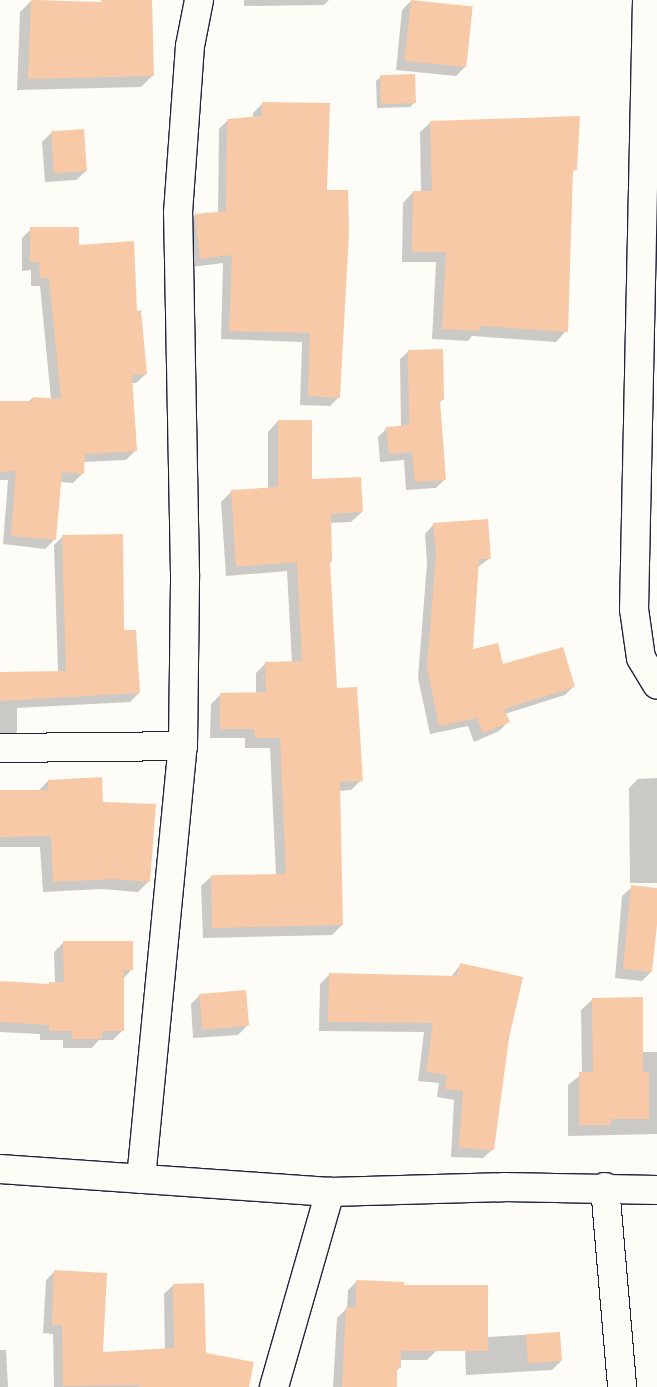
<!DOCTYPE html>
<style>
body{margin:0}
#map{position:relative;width:657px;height:1387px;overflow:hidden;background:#fdfcf7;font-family:Sriracha,sans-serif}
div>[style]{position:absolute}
.shadow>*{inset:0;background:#0003}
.building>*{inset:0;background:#f8c9a7;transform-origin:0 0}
.roads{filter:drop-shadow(1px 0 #22223b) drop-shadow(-1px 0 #22223b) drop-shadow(0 1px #22223b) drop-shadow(0 -1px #22223b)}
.minor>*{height:28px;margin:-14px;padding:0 14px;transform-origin:14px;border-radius:14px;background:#fdfcf7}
.tertiary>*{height:28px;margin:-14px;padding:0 14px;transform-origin:14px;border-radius:14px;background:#fdfcf7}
span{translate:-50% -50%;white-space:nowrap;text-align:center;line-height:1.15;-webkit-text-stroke:4.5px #fdfcf7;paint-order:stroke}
</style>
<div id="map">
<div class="shadow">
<i style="clip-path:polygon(32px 0,100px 3px,101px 2px,153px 75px,141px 87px,17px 90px,20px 12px)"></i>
<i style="clip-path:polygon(244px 0,329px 0,324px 5px,244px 6px)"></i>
<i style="clip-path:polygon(412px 0,465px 67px,456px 76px,396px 70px,402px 10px)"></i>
<i style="clip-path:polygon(381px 77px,415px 102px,410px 107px,377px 108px,376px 81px)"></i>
<i style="clip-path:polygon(262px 104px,326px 192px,339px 397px,330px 406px,300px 405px,302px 342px,221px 339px,223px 263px,191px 267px,186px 224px,195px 215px,218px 213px,219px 129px,228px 120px,253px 118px,253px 113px)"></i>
<i style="clip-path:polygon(431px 122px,575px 169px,572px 173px,566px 331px,556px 342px,472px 336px,468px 341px,432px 339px,436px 262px,402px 262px,403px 203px,413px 192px,421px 192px,420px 132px)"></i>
<i style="clip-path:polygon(52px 132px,86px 171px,76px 180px,45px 182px,42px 142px)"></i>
<i style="clip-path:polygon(31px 229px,77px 246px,136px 312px,146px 374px,136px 383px,131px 383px,136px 450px,126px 460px,83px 462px,83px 473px,73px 483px,60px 482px,55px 539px,45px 549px,3px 544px,8px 480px,0 480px,0 432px,32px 398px,51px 399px,40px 286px,31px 286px,31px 270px,22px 271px,22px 238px)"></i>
<i style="clip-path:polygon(409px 351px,443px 399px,439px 403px,445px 479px,436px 488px,406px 490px,404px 460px,380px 462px,378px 437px,387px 428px,401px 427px,400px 359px)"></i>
<i style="clip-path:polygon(278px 421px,311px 480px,362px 512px,351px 522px,330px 523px,331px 562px,329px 564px,336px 689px,361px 780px,351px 790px,339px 791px,342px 925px,332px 935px,203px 938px,201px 886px,212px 876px,276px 875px,270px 748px,245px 748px,245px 738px,210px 738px,211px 704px,221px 694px,256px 694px,256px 673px,266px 663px,292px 663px,287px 571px,226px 576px,221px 502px,231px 492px,268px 489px,268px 432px)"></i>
<i style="clip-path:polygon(434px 524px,490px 558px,478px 567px,472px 651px,502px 666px,574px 686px,565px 695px,505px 714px,508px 722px,499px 731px,474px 742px,468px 726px,430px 734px,418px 678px,427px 563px,425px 534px)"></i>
<i style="clip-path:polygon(63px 536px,122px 632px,139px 693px,130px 702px,17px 708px,17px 732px,8px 741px,0 741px,0 673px,58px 672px,54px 545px)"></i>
<i style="clip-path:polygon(657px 778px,657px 883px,630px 883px,629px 788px,638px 779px)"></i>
<i style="clip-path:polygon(48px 781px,102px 803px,149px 881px,138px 892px,102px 889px,43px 892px,40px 847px,0 847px,0 792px,38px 791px)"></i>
<i style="clip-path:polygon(632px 887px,657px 889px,651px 972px,642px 981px,615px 978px,622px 896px)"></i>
<i style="clip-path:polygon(64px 942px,132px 969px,123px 979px,122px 1031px,113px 1040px,99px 1040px,92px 1048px,63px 1048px,63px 1040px,40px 1040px,40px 1034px,0 1032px,0 983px,47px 986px,55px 983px,54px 952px)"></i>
<i style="clip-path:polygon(461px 964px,508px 1038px,493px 1149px,483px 1158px,451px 1157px,454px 1100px,437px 1097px,439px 1083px,418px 1081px,424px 1032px,319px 1031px,320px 984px,329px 975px,451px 977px)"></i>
<i style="clip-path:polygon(200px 995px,248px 1025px,238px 1035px,193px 1038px,191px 1004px)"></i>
<i style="clip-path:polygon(593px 999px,641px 1052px,657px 1052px,657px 1134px,568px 1136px,568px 1085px,582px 1074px,581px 1010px)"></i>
<i style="clip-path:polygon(55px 1271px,102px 1353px,165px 1350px,164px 1294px,173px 1285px,205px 1354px,248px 1387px,54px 1387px,53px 1334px,43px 1333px,46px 1280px)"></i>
<i style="clip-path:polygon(357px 1281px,403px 1286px,487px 1337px,559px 1333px,561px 1361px,552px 1370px,466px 1375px,465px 1350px,436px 1351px,427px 1360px,400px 1360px,399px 1368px,396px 1372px,395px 1387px,333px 1387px,337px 1318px,347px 1308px,348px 1290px)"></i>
<i style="clip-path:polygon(0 1350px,6px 1350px,8px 1387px,0 1387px)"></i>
</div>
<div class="building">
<i style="clip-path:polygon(31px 0,101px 2px,101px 0,152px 0,154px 76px,28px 79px)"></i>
<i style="left:411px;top:0;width:62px;height:61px;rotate:6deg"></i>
<i style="left:415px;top:74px;width:29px;height:35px;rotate:88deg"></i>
<i style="clip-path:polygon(262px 102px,330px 103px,327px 190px,348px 190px,349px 232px,340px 398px,308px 396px,310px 333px,229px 331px,232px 255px,200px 259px,195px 214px,226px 211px,227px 119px,262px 116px)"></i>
<i style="clip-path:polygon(580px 116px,577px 170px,573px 170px,568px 332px,480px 326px,480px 331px,442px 329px,446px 252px,412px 252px,413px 191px,432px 191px,430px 121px)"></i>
<i style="left:84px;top:129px;width:42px;height:33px;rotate:86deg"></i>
<i style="clip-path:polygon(30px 227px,79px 227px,79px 245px,134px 241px,137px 311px,141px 310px,147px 374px,132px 375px,137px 451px,85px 454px,84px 474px,62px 472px,56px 540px,11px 536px,16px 471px,0 472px,0 401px,33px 401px,33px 397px,61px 399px,49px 278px,40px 278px,39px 262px,30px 262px)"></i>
<i style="clip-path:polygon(443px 349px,444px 400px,440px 400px,446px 480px,415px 482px,412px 452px,389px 454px,386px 427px,409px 425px,408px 350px)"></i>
<i style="clip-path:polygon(278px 420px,312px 420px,312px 479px,361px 477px,363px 512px,331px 514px,332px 562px,330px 562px,337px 688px,357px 687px,363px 781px,340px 782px,343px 925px,212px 928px,211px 875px,286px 874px,280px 738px,255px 738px,254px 729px,220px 729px,220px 693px,266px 692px,265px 662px,302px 661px,297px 562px,236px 567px,231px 490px,278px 487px)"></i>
<i style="clip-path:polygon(488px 519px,491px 559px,479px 559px,473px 649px,498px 643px,503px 664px,563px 647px,575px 687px,504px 709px,510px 722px,483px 733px,477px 718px,439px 726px,427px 668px,436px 554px,433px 523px)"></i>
<i style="clip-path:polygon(123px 534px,124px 630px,136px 630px,140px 693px,0 701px,0 672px,66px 671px,62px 535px)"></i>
<i style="clip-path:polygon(102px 777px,103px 802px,156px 804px,150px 882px,114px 879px,53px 882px,51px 836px,0 837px,0 790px,48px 790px,48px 780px)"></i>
<i style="clip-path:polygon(631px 885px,657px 888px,657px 925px,652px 972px,623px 969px)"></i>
<i style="clip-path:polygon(63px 941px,133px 941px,133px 970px,124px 970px,124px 1031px,102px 1031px,102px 1039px,72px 1039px,72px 1031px,49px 1031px,49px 1025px,0 1022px,0 981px,49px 984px,49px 982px,64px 982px)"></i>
<i style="clip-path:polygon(460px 963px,523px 977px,509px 1038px,494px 1150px,459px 1148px,463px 1091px,445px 1089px,447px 1075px,426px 1072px,433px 1023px,328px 1022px,329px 973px,457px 976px)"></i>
<i style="left:246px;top:990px;width:36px;height:47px;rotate:85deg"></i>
<i style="clip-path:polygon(643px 997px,643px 1072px,649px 1072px,649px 1119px,611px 1119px,611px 1125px,579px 1125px,579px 1072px,593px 1072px,592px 998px)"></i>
<i style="clip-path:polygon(54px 1270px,107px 1273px,103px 1352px,174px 1348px,173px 1284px,204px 1283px,206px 1353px,254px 1362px,249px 1387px,139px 1387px,139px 1385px,63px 1386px,62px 1325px,52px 1325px)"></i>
<i style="clip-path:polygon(356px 1280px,404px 1282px,404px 1285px,488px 1285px,488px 1351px,401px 1351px,401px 1368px,397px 1368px,397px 1387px,342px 1387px,346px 1307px,356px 1307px)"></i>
<i style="left:560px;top:1332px;width:29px;height:34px;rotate:86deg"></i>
</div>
<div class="roads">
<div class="minor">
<i style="left:647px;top:0;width:609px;rotate:91.22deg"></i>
<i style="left:634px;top:609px;width:49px;rotate:81.9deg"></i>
<i style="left:641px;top:658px;width:31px;rotate:59deg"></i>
<i style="left:0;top:748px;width:183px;rotate:-0.6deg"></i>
<i style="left:141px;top:1179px;width:435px;rotate:-84.5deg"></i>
<i style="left:183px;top:746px;width:173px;rotate:-89.3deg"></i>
<i style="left:185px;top:573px;width:360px;rotate:-91.1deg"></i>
<i style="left:178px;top:213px;width:167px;rotate:-85.9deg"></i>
<i style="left:190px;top:46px;width:47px;rotate:-78.9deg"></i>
<i style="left:605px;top:1187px;width:201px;rotate:85.1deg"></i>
<i style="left:274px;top:1387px;width:203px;rotate:-74deg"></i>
</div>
<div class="tertiary">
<i style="left:0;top:1169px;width:331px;rotate:4deg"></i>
<i style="left:330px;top:1192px;width:174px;rotate:-1.6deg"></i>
<i style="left:504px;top:1187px;width:153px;rotate:1.1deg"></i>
</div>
</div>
</div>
